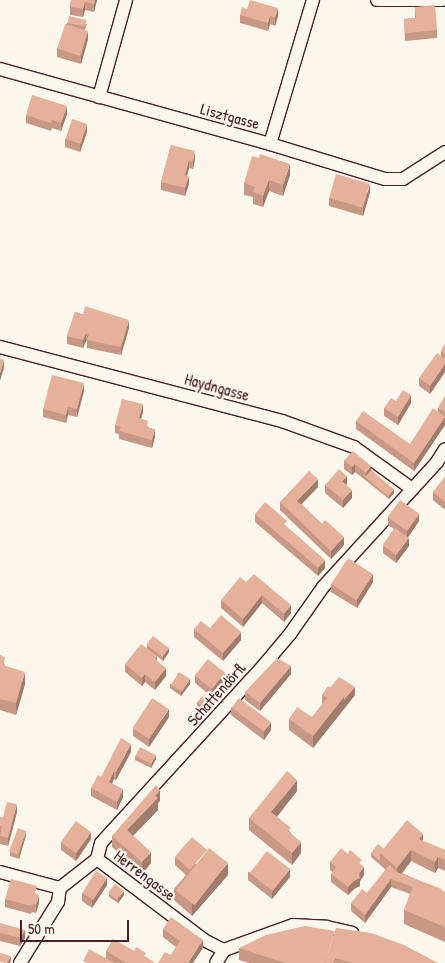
<!DOCTYPE html>
<meta charset="utf-8">
<style>
body{margin:0}
#map{position:relative;width:445px;height:963px;overflow:hidden;background:#fbf7ec;font-family:"Patrick Hand",sans-serif}
div>[style]{position:absolute}
.roads{filter:drop-shadow(1px 0 #4a1f2b) drop-shadow(-1px 0 #4a1f2b) drop-shadow(0 1px #4a1f2b) drop-shadow(0 -1px #4a1f2b)}
.minor>*{height:12px;margin:-6px;padding:0 6px;transform-origin:6px;border-radius:6px;background:#fbf7ec}
.wall>*{inset:0;background:#c69885}
.shaded-wall>*{inset:0;background:#a17c6c}
.building>*{inset:0;background:#e6b19b;transform-origin:0 0}
span{translate:-50% -50%;white-space:nowrap;text-align:center;line-height:1.15;-webkit-text-stroke:4.5px #fbf7ec;paint-order:stroke}
.street-label{font-size:16px;color:#4a1f2b}
.scale{position:absolute;left:20px;top:920px;width:109px;height:22px;box-sizing:border-box;border:2px solid #4a1f2b;border-top:0;padding-left:6px;font-size:15px;line-height:18px;white-space:nowrap;color:#4a1f2b;-webkit-text-stroke:4px #fbf7ec;paint-order:stroke}
</style>
<div id="map">
<div class="roads">
<div class="minor">
<i style="left:377px;top:0;width:65px"></i>
<i style="left:0;top:69px;width:280px;rotate:15.5deg"></i>
<i style="left:270px;top:144px;width:120px;rotate:16.9deg"></i>
<i style="left:385px;top:179px;width:18px"></i>
<i style="left:403px;top:179px;width:50px;rotate:-32.7deg"></i>
<i style="left:99px;top:97px;width:101px;rotate:-74.4deg"></i>
<i style="left:270px;top:144px;width:150px;rotate:-73.4deg"></i>
<i style="left:0;top:347px;width:292px;rotate:14.7deg"></i>
<i style="left:282px;top:421px;width:77px;rotate:19.9deg"></i>
<i style="left:354px;top:447px;width:72px;rotate:35.9deg"></i>
<i style="left:97px;top:859px;width:134px;rotate:37.1deg"></i>
<i style="left:204px;top:940px;width:22px;rotate:27deg"></i>
<i style="left:224px;top:950px;width:73px;rotate:-19.9deg"></i>
<i style="left:293px;top:925px;width:34px;rotate:3deg"></i>
<i style="left:327px;top:927px;width:26px;rotate:13deg"></i>
<i style="left:0;top:872px;width:62px;rotate:14.9deg"></i>
<i style="left:20px;top:963px;width:72px;rotate:-58.1deg"></i>
<i style="left:58px;top:902px;width:14px;rotate:-82deg"></i>
<i style="left:60px;top:888px;width:47px;rotate:-38.1deg"></i>
<i style="left:97px;top:859px;width:16px;rotate:-76deg"></i>
<i style="left:101px;top:843px;width:240px;rotate:-47.5deg"></i>
<i style="left:263px;top:666px;width:42px;rotate:-49.8deg"></i>
<i style="left:290px;top:634px;width:57px;rotate:-54.9deg"></i>
<i style="left:323px;top:587px;width:169px;rotate:-47.6deg"></i>
<i style="left:437px;top:462px;width:15px;rotate:-58deg"></i>
<i style="left:216px;top:963px;width:15px;rotate:-58deg"></i>
</div>
</div>
<div class="wall">
<i style="clip-path:polygon(71px 0,97px 0,94px 12px,85px 10px,83px 17px,70px 15px,70px 7px)"></i>
<i style="clip-path:polygon(415px 7px,437px 30px,437px 38px,405px 41px,404px 19px,415px 18px)"></i>
<i style="clip-path:polygon(247px 9px,278px 16px,275px 26px,270px 24px,268px 31px,240px 23px,240px 15px)"></i>
<i style="clip-path:polygon(67px 23px,87px 24px,85px 30px,88px 39px,81px 64px,57px 57px,57px 49px)"></i>
<i style="clip-path:polygon(67px 114px,61px 131px,52px 128px,51px 131px,26px 123px,26px 115px)"></i>
<i style="clip-path:polygon(87px 132px,80px 152px,65px 147px,65px 139px)"></i>
<i style="clip-path:polygon(171px 145px,195px 159px,193px 169px,189px 168px,187px 175px,189px 184px,185px 196px,161px 190px,161px 182px)"></i>
<i style="clip-path:polygon(290px 175px,283px 196px,269px 191px,263px 207px,253px 204px,253px 197px,244px 195px,244px 183px)"></i>
<i style="clip-path:polygon(370px 192px,363px 216px,329px 206px,329px 198px)"></i>
<i style="clip-path:polygon(75px 312px,129px 328px,121px 355px,87px 348px,87px 341px,86px 341px,83px 348px,67px 344px,67px 336px)"></i>
<i style="clip-path:polygon(445px 344px,445px 372px,430px 394px,419px 386px,419px 378px,441px 356px,441px 351px)"></i>
<i style="clip-path:polygon(84px 391px,77px 417px,68px 415px,66px 423px,43px 417px,43px 409px)"></i>
<i style="clip-path:polygon(445px 396px,445px 425px,414px 471px,356px 429px,356px 421px,410px 444px,438px 412px,438px 408px)"></i>
<i style="clip-path:polygon(411px 403px,398px 425px,384px 416px,384px 408px)"></i>
<i style="clip-path:polygon(143px 412px,141px 419px,148px 427px,155px 437px,152px 448px,119px 439px,119px 434px,115px 433px,115px 425px)"></i>
<i style="clip-path:polygon(353px 451px,394px 493px,389px 499px,355px 472px,352px 475px,344px 469px,344px 461px)"></i>
<i style="clip-path:polygon(445px 477px,445px 510px,433px 500px,433px 492px)"></i>
<i style="clip-path:polygon(347px 484px,346px 485px,352px 498px,343px 508px,325px 493px,325px 485px)"></i>
<i style="clip-path:polygon(318px 487px,301px 504px,344px 545px,331px 559px,280px 510px,280px 502px)"></i>
<i style="clip-path:polygon(255px 514px,325px 568px,318px 576px,255px 522px)"></i>
<i style="clip-path:polygon(388px 517px,419px 521px,408px 537px,409px 546px,396px 563px,383px 553px,383px 545px,394px 529px,388px 525px)"></i>
<i style="clip-path:polygon(246px 582px,291px 613px,284px 622px,262px 603px,243px 627px,221px 608px,221px 600px)"></i>
<i style="clip-path:polygon(373px 582px,357px 608px,331px 592px,331px 584px)"></i>
<i style="clip-path:polygon(210px 628px,241px 640px,223px 661px,194px 637px,194px 629px)"></i>
<i style="clip-path:polygon(147px 645px,169px 652px,163px 661px,157px 656px,157px 661px,166px 676px,155px 690px,145px 682px,142px 686px,125px 672px,125px 664px,147px 648px)"></i>
<i style="clip-path:polygon(0 655px,5px 666px,25px 684px,16px 715px,0 710px)"></i>
<i style="clip-path:polygon(291px 674px,260px 711px,245px 700px,245px 692px)"></i>
<i style="clip-path:polygon(195px 675px,225px 681px,212px 697px,195px 683px)"></i>
<i style="clip-path:polygon(170px 684px,190px 684px,181px 696px,170px 688px)"></i>
<i style="clip-path:polygon(330px 688px,355px 695px,313px 748px,289px 730px,289px 719px,312px 717px,322px 705px,322px 695px)"></i>
<i style="clip-path:polygon(197px 702px,211px 705px,202px 712px,197px 706px)"></i>
<i style="clip-path:polygon(231px 707px,271px 730px,264px 740px,231px 715px)"></i>
<i style="clip-path:polygon(169px 717px,149px 747px,133px 736px,133px 728px)"></i>
<i style="clip-path:polygon(131px 752px,116px 780px,114px 779px,112px 783px,123px 797px,117px 810px,91px 796px,91px 788px,101px 777px)"></i>
<i style="clip-path:polygon(135px 756px,156px 759px,151px 768px,135px 760px)"></i>
<i style="clip-path:polygon(297px 791px,277px 817px,291px 833px,301px 853px,292px 865px,249px 830px,249px 818px)"></i>
<i style="clip-path:polygon(160px 801px,158px 803px,158px 810px,133px 836px,151px 863px,142px 874px,112px 847px,112px 836px)"></i>
<i style="clip-path:polygon(17px 812px,8px 846px,0 844px,0 817px,3px 817px)"></i>
<i style="clip-path:polygon(26px 835px,19px 859px,10px 856px,10px 852px)"></i>
<i style="clip-path:polygon(91px 839px,76px 861px,61px 850px,61px 842px)"></i>
<i style="clip-path:polygon(423px 841px,445px 850px,445px 871px,438px 868px,435px 873px,411px 861px,402px 873px,445px 892px,445px 942px,404px 924px,404px 910px,410px 894px,391px 887px,365px 923px,351px 911px,351px 903px,367px 893px,386px 870px,371px 857px,371px 853px,384px 849px)"></i>
<i style="clip-path:polygon(175px 857px,228px 875px,192px 916px,174px 900px,174px 889px,186px 875px,175px 865px)"></i>
<i style="clip-path:polygon(330px 862px,362px 865px,364px 875px,360px 881px,360px 886px,354px 889px,348px 895px,331px 882px,331px 874px,333px 872px,330px 870px)"></i>
<i style="clip-path:polygon(248px 872px,290px 877px,272px 899px,248px 880px)"></i>
<i style="clip-path:polygon(107px 885px,92px 908px,82px 901px,82px 893px)"></i>
<i style="clip-path:polygon(109px 893px,124px 895px,118px 903px,109px 897px)"></i>
<i style="clip-path:polygon(5px 899px,39px 903px,36px 913px,32px 912px,31px 914px,5px 907px)"></i>
<i style="clip-path:polygon(0 923px,25px 938px,20px 946px,0 941px)"></i>
<i style="clip-path:polygon(163px 929px,203px 948px,171px 955px,176px 947px,163px 937px)"></i>
<i style="clip-path:polygon(239px 948px,438px 963px,249px 963px,239px 960px)"></i>
<i style="clip-path:polygon(106px 951px,134px 951px,146px 957px,154px 963px,87px 963px,106px 958px)"></i>
</div>
<div class="shaded-wall">
<i style="clip-path:polygon(95px 0,97px 0,94px 12px,94px 4px)"></i>
<i style="clip-path:polygon(85px 2px,85px 10px,83px 17px,83px 9px)"></i>
<i style="clip-path:polygon(278px 8px,278px 16px,275px 26px,275px 18px)"></i>
<i style="clip-path:polygon(270px 16px,270px 24px,268px 31px,268px 23px)"></i>
<i style="clip-path:polygon(88px 31px,88px 39px,81px 64px,81px 56px)"></i>
<i style="clip-path:polygon(67px 106px,67px 114px,61px 131px,61px 123px)"></i>
<i style="clip-path:polygon(87px 124px,87px 132px,80px 152px,80px 144px)"></i>
<i style="clip-path:polygon(195px 151px,195px 159px,193px 169px,193px 161px)"></i>
<i style="clip-path:polygon(189px 160px,189px 168px,185px 183px,185px 175px)"></i>
<i style="clip-path:polygon(290px 164px,290px 175px,283px 196px,283px 185px)"></i>
<i style="clip-path:polygon(189px 176px,189px 184px,185px 196px,185px 188px)"></i>
<i style="clip-path:polygon(269px 180px,269px 191px,263px 207px,263px 196px)"></i>
<i style="clip-path:polygon(370px 184px,370px 192px,363px 216px,363px 208px)"></i>
<i style="clip-path:polygon(129px 320px,129px 328px,121px 355px,121px 347px)"></i>
<i style="clip-path:polygon(86px 333px,86px 341px,83px 348px,83px 340px)"></i>
<i style="clip-path:polygon(4px 360px,4px 368px,0 381px,0 373px)"></i>
<i style="clip-path:polygon(445px 364px,445px 372px,430px 394px,430px 386px)"></i>
<i style="clip-path:polygon(84px 383px,84px 391px,77px 417px,77px 409px)"></i>
<i style="clip-path:polygon(411px 395px,411px 403px,398px 425px,398px 417px)"></i>
<i style="clip-path:polygon(143px 404px,143px 412px,139px 426px,139px 418px)"></i>
<i style="clip-path:polygon(68px 407px,68px 415px,66px 423px,66px 415px)"></i>
<i style="clip-path:polygon(445px 417px,445px 425px,414px 471px,414px 463px)"></i>
<i style="clip-path:polygon(155px 429px,155px 437px,152px 448px,152px 440px)"></i>
<i style="clip-path:polygon(355px 464px,355px 472px,352px 475px,352px 467px)"></i>
<i style="clip-path:polygon(371px 466px,371px 474px,366px 477px,366px 473px)"></i>
<i style="clip-path:polygon(347px 476px,347px 484px,342px 489px,342px 481px)"></i>
<i style="clip-path:polygon(318px 479px,318px 487px,297px 509px,297px 501px)"></i>
<i style="clip-path:polygon(394px 489px,394px 493px,389px 499px,389px 495px)"></i>
<i style="clip-path:polygon(352px 490px,352px 498px,343px 508px,343px 500px)"></i>
<i style="clip-path:polygon(419px 514px,419px 521px,407px 539px,407px 531px)"></i>
<i style="clip-path:polygon(344px 537px,344px 545px,331px 559px,331px 551px)"></i>
<i style="clip-path:polygon(409px 538px,409px 546px,396px 563px,396px 555px)"></i>
<i style="clip-path:polygon(325px 560px,325px 568px,318px 576px,318px 568px)"></i>
<i style="clip-path:polygon(373px 574px,373px 582px,357px 608px,357px 600px)"></i>
<i style="clip-path:polygon(262px 595px,262px 603px,243px 627px,243px 619px)"></i>
<i style="clip-path:polygon(291px 605px,291px 613px,284px 622px,284px 614px)"></i>
<i style="clip-path:polygon(241px 632px,241px 640px,223px 661px,223px 653px)"></i>
<i style="clip-path:polygon(169px 648px,169px 652px,163px 661px,163px 656px)"></i>
<i style="clip-path:polygon(291px 666px,291px 674px,260px 711px,260px 703px)"></i>
<i style="clip-path:polygon(166px 668px,166px 676px,155px 690px,155px 682px)"></i>
<i style="clip-path:polygon(25px 672px,25px 684px,16px 715px,16px 703px)"></i>
<i style="clip-path:polygon(225px 673px,225px 681px,212px 697px,212px 689px)"></i>
<i style="clip-path:polygon(145px 674px,145px 682px,142px 686px,142px 678px)"></i>
<i style="clip-path:polygon(190px 679px,190px 684px,181px 696px,181px 692px)"></i>
<i style="clip-path:polygon(355px 687px,355px 695px,313px 748px,313px 736px,344px 697px)"></i>
<i style="clip-path:polygon(211px 700px,211px 705px,202px 712px,202px 708px)"></i>
<i style="clip-path:polygon(169px 709px,169px 717px,149px 747px,149px 739px)"></i>
<i style="clip-path:polygon(271px 722px,271px 730px,264px 740px,264px 732px)"></i>
<i style="clip-path:polygon(131px 744px,131px 752px,116px 780px,116px 772px)"></i>
<i style="clip-path:polygon(156px 755px,156px 759px,151px 768px,151px 764px)"></i>
<i style="clip-path:polygon(114px 771px,114px 779px,109px 790px,109px 782px)"></i>
<i style="clip-path:polygon(297px 780px,297px 791px,271px 824px,271px 812px)"></i>
<i style="clip-path:polygon(123px 789px,123px 797px,117px 810px,117px 802px)"></i>
<i style="clip-path:polygon(160px 790px,160px 801px,158px 803px,158px 810px,127px 842px,127px 830px)"></i>
<i style="clip-path:polygon(17px 804px,17px 812px,8px 846px,8px 838px)"></i>
<i style="clip-path:polygon(26px 831px,26px 835px,19px 859px,19px 855px)"></i>
<i style="clip-path:polygon(91px 832px,91px 839px,76px 861px,76px 853px)"></i>
<i style="clip-path:polygon(423px 834px,423px 845px,419px 839px)"></i>
<i style="clip-path:polygon(301px 842px,301px 853px,292px 865px,292px 853px)"></i>
<i style="clip-path:polygon(411px 850px,411px 861px,397px 880px,397px 868px)"></i>
<i style="clip-path:polygon(151px 852px,151px 863px,142px 874px,142px 862px)"></i>
<i style="clip-path:polygon(438px 857px,438px 868px,435px 873px,435px 862px)"></i>
<i style="clip-path:polygon(228px 863px,228px 875px,192px 916px,192px 904px)"></i>
<i style="clip-path:polygon(364px 867px,364px 875px,360px 881px,360px 886px,354px 889px,348px 895px,348px 887px)"></i>
<i style="clip-path:polygon(290px 869px,290px 877px,272px 899px,272px 892px)"></i>
<i style="clip-path:polygon(107px 878px,107px 885px,92px 908px,92px 900px)"></i>
<i style="clip-path:polygon(391px 879px,391px 887px,365px 923px,365px 915px)"></i>
<i style="clip-path:polygon(124px 891px,124px 895px,118px 903px,118px 899px)"></i>
<i style="clip-path:polygon(39px 895px,39px 903px,36px 913px,36px 905px)"></i>
<i style="clip-path:polygon(25px 930px,25px 938px,20px 946px,20px 938px)"></i>
<i style="clip-path:polygon(203px 940px,203px 948px,193px 963px,188px 963px)"></i>
<i style="clip-path:polygon(11px 956px,11px 960px,10px 963px,7px 963px)"></i>
</div>
<div class="building">
<i style="clip-path:polygon(71px 0,95px 0,94px 4px,85px 2px,83px 9px,70px 7px)"></i>
<i style="clip-path:polygon(250px 0,278px 8px,275px 18px,270px 16px,268px 23px,240px 15px,242px 7px,247px 9px)"></i>
<i style="clip-path:polygon(435px 5px,437px 30px,405px 33px,404px 19px,416px 18px,415px 7px)"></i>
<i style="left:69px;top:16px;width:18px;height:7px;rotate:13deg"></i>
<i style="left:65px;top:24px;width:24px;height:26px;rotate:17deg"></i>
<i style="clip-path:polygon(32px 95px,67px 106px,61px 123px,52px 120px,51px 123px,26px 115px)"></i>
<i style="left:72px;top:119px;width:16px;height:21px;rotate:18deg"></i>
<i style="clip-path:polygon(171px 145px,195px 151px,193px 161px,189px 160px,185px 175px,189px 176px,185px 188px,161px 182px)"></i>
<i style="clip-path:polygon(260px 154px,290px 164px,283px 185px,269px 180px,263px 196px,253px 192px,255px 187px,244px 183px,252px 156px,259px 158px)"></i>
<i style="left:336px;top:174px;width:35px;height:25px;rotate:16deg"></i>
<i style="clip-path:polygon(85px 306px,129px 320px,121px 347px,87px 340px,89px 334px,86px 333px,83px 340px,67px 336px,75px 312px,83px 315px)"></i>
<i style="clip-path:polygon(445px 344px,445px 354px,441px 351px)"></i>
<i style="clip-path:polygon(437px 353px,445px 359px,445px 364px,430px 386px,419px 378px)"></i>
<i style="clip-path:polygon(0 359px,4px 360px,0 373px)"></i>
<i style="clip-path:polygon(52px 375px,84px 383px,77px 409px,68px 407px,66px 415px,43px 409px)"></i>
<i style="clip-path:polygon(403px 390px,411px 395px,398px 417px,384px 408px,391px 398px,396px 401px)"></i>
<i style="clip-path:polygon(445px 396px,445px 412px,438px 408px)"></i>
<i style="clip-path:polygon(122px 399px,143px 404px,139px 418px,148px 421px,147px 427px,155px 429px,152px 440px,119px 431px,121px 427px,115px 425px)"></i>
<i style="clip-path:polygon(433px 408px,445px 417px,414px 463px,356px 421px,363px 411px,410px 444px)"></i>
<i style="clip-path:polygon(353px 451px,371px 466px,366px 473px,355px 464px,352px 467px,344px 461px)"></i>
<i style="clip-path:polygon(339px 469px,347px 476px,342px 481px,352px 490px,343px 500px,325px 485px)"></i>
<i style="left:371px;top:470px;width:30px;height:9px;rotate:40deg"></i>
<i style="clip-path:polygon(309px 471px,318px 479px,297px 501px,322px 524px,325px 520px,344px 537px,331px 551px,280px 502px)"></i>
<i style="clip-path:polygon(445px 477px,445px 502px,433px 492px)"></i>
<i style="left:400px;top:500px;width:24px;height:21px;rotate:36deg"></i>
<i style="clip-path:polygon(265px 502px,287px 521px,284px 524px,325px 560px,318px 568px,255px 514px)"></i>
<i style="left:395px;top:528px;width:17px;height:21px;rotate:36deg"></i>
<i style="left:348px;top:558px;width:30px;height:31px;rotate:33deg"></i>
<i style="clip-path:polygon(254px 574px,291px 605px,284px 614px,262px 595px,243px 619px,221px 600px,240px 577px,246px 582px)"></i>
<i style="clip-path:polygon(221px 615px,241px 632px,223px 653px,194px 629px,201px 621px,210px 628px)"></i>
<i style="left:153px;top:636px;width:20px;height:11px;rotate:37deg"></i>
<i style="clip-path:polygon(141px 644px,157px 656px,155px 659px,166px 668px,155px 682px,145px 674px,142px 678px,125px 664px)"></i>
<i style="clip-path:polygon(0 655px,5px 657px,3px 665px,25px 672px,16px 703px,0 699px)"></i>
<i style="clip-path:polygon(277px 658px,291px 666px,260px 703px,245px 692px)"></i>
<i style="left:208px;top:659px;width:22px;height:21px;rotate:39deg"></i>
<i style="left:179px;top:672px;width:13px;height:15px;rotate:32deg"></i>
<i style="clip-path:polygon(339px 677px,355px 687px,344px 700px,344px 697px,330px 688px)"></i>
<i style="clip-path:polygon(328px 686px,344px 697px,313px 736px,289px 719px,297px 707px,312px 717px,327px 698px,322px 695px)"></i>
<i style="left:205px;top:694px;width:8px;height:11px;rotate:45deg"></i>
<i style="left:152px;top:698px;width:20px;height:36px;rotate:33deg"></i>
<i style="left:239px;top:698px;width:40px;height:12px;rotate:37deg"></i>
<i style="clip-path:polygon(121px 738px,131px 744px,116px 772px,114px 771px,109px 782px,123px 789px,117px 802px,91px 788px,98px 775px,101px 777px)"></i>
<i style="left:140px;top:747px;width:18px;height:10px;rotate:27deg"></i>
<i style="clip-path:polygon(287px 771px,297px 780px,271px 812px,291px 828px,288px 831px,301px 842px,292px 853px,249px 818px)"></i>
<i style="clip-path:polygon(156px 785px,160px 790px,155px 795px,158px 798px,127px 830px,151px 852px,142px 862px,112px 836px)"></i>
<i style="clip-path:polygon(7px 802px,17px 804px,8px 838px,0 836px,2px 826px,0 826px,0 817px,3px 817px)"></i>
<i style="clip-path:polygon(407px 820px,423px 834px,419px 839px,445px 850px,445px 860px,438px 857px,435px 862px,411px 850px,397px 868px,380px 853px)"></i>
<i style="left:76px;top:821px;width:19px;height:26px;rotate:36deg"></i>
<i style="left:18px;top:828px;width:9px;height:25px;rotate:21deg"></i>
<i style="left:192px;top:837px;width:20px;height:26px;rotate:41deg"></i>
<i style="clip-path:polygon(378px 844px,384px 849px,380px 853px,380px 861px,371px 853px)"></i>
<i style="left:209px;top:848px;width:24px;height:54px;rotate:38deg"></i>
<i style="clip-path:polygon(341px 848px,348px 854px,350px 850px,362px 860px,359px 863px,364px 867px,359px 874px,360px 878px,354px 881px,348px 887px,331px 874px,336px 867px,330px 862px)"></i>
<i style="left:267px;top:851px;width:29px;height:28px;rotate:38deg"></i>
<i style="clip-path:polygon(389px 865px,397px 872px,442px 889px,441px 890px,415px 881px,413px 887px,391px 879px,365px 915px,351px 903px,362px 889px,367px 893px)"></i>
<i style="left:96px;top:871px;width:13px;height:26px;rotate:32deg"></i>
<i style="clip-path:polygon(11px 879px,37px 886px,35px 893px,39px 895px,36px 905px,32px 904px,31px 906px,5px 899px)"></i>
<i style="clip-path:polygon(415px 881px,445px 892px,445px 927px,404px 910px)"></i>
<i style="left:115px;top:884px;width:11px;height:11px;rotate:38deg"></i>
<i style="clip-path:polygon(171px 917px,203px 940px,188px 963px,158px 963px,165px 952px,171px 955px,180px 941px,163px 929px)"></i>
<i style="clip-path:polygon(0 923px,25px 930px,20px 938px,0 933px)"></i>
<i style="clip-path:polygon(305px 926px,335px 931px,325px 963px,285px 963px,239px 948px,266px 935px)"></i>
<i style="clip-path:polygon(336px 928px,371px 933px,404px 945px,438px 963px,352px 963px,335px 958px,333px 963px,325px 963px)"></i>
<i style="clip-path:polygon(113px 939px,154px 962px,153px 963px,126px 963px,106px 951px)"></i>
<i style="clip-path:polygon(136px 947px,146px 953px,144px 956px,134px 951px)"></i>
<i style="clip-path:polygon(89px 949px,115px 963px,87px 963px,83px 961px)"></i>
<i style="clip-path:polygon(0 953px,11px 956px,7px 963px,0 962px)"></i>
</div>
<div class="street-label">
<span style="left:230px;top:116px;rotate:15deg">Lisztgasse</span>
<span style="left:217px;top:387px;rotate:15deg">Haydngasse</span>
<span style="left:216px;top:694px;rotate:-48deg">Schattendörfl</span>
<span style="left:145px;top:875px;rotate:37deg">Herrengasse</span>
</div>
<div class="scale">50 m</div>
</div>
